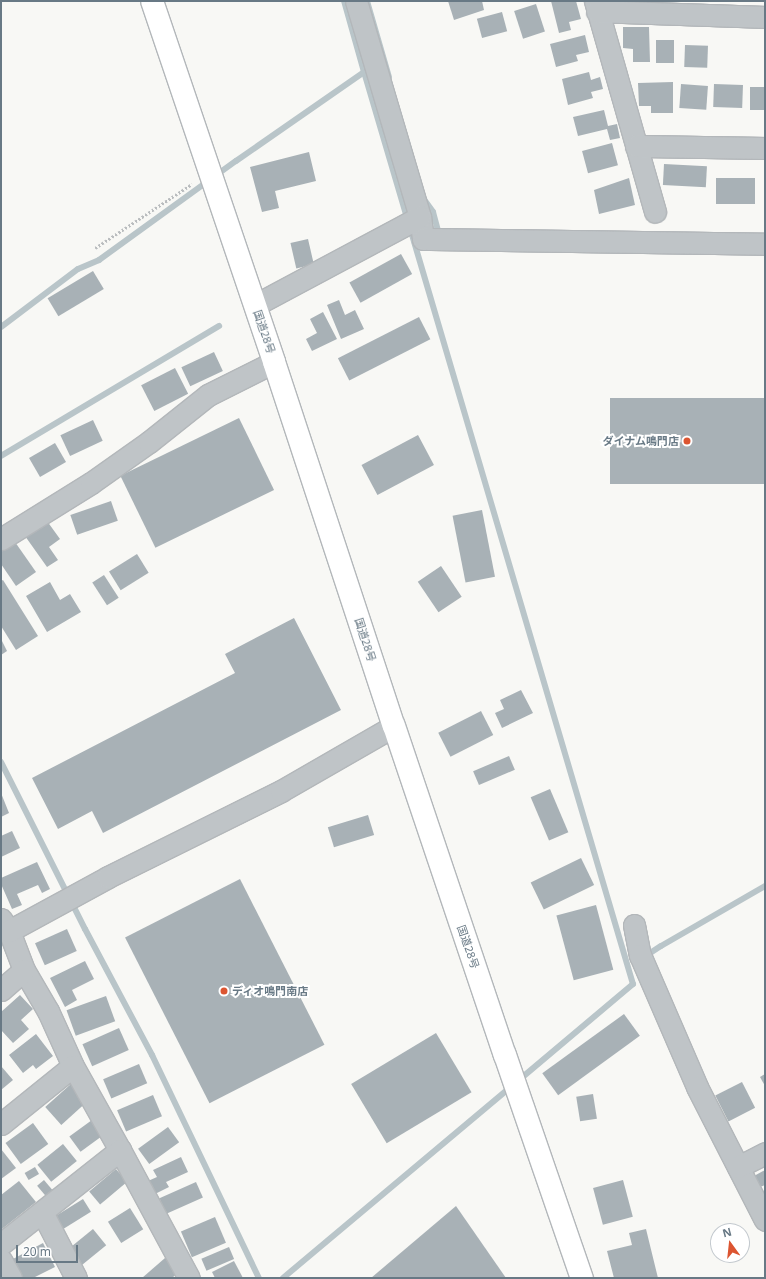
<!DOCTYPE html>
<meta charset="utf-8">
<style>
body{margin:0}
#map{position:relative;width:766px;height:1279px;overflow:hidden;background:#f8f8f5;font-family:"Noto Sans","Noto Sans JP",sans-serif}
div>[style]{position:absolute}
.stream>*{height:6px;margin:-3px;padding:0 3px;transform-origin:3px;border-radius:3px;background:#b9c5c9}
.building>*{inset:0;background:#a8b1b6;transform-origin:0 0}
.path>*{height:2.5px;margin-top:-1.25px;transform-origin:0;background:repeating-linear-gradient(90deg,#babdbf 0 2px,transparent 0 4px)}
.roads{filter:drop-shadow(1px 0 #b3b7ba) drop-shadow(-1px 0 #b3b7ba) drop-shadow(0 1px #b3b7ba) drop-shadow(0 -1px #b3b7ba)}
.minor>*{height:21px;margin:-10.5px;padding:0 10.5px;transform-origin:10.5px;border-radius:10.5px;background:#bfc4c7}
.highway>*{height:22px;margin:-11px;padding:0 11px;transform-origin:11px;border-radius:11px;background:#fff}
.dots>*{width:11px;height:11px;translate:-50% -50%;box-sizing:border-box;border:2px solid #fff;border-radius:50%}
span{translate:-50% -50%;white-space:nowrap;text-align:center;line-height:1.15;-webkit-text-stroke:4px #fff;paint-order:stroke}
.street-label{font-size:11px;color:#687985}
.poi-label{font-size:11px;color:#687985;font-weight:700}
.right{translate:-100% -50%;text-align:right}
.left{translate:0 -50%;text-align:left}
.frame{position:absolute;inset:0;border:2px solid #687985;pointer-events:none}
.north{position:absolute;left:710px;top:1223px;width:40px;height:40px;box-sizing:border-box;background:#fff;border:1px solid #c3c9ce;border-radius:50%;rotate:345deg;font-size:11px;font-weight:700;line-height:16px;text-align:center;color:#687985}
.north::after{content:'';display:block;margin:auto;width:14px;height:18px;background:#dc5531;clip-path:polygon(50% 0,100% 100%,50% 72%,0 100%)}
.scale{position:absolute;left:16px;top:1245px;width:62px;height:18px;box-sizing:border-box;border:2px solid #687985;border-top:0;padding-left:5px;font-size:12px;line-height:14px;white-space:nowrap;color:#687985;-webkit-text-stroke:3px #fff;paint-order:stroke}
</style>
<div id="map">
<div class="stream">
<i style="left:367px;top:1px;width:79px;rotate:73.9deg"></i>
<i style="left:364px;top:72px;width:951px;rotate:73.57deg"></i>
<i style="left:633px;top:984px;width:150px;rotate:139.9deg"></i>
<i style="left:423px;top:198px;width:17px;rotate:54deg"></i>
<i style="left:433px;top:212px;width:23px;rotate:75deg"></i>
<i style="left:1px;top:327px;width:96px;rotate:-37deg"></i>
<i style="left:78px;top:269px;width:23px;rotate:-23deg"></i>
<i style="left:99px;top:260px;width:169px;rotate:-35.9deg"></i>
<i style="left:236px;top:161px;width:156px;rotate:-34.8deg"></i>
<i style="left:364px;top:72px;width:74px;rotate:-105.7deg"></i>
<i style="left:1px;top:456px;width:254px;rotate:-30.8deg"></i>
<i style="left:1px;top:762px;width:187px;rotate:63.3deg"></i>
<i style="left:85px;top:929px;width:143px;rotate:62deg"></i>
<i style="left:152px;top:1055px;width:247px;rotate:64.4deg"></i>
<i style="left:644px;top:957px;width:20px;rotate:-33deg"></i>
<i style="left:661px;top:946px;width:120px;rotate:-30deg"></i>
<i style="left:283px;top:1278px;width:297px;rotate:-40deg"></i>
</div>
<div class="building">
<i style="clip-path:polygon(448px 1px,482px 1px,484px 10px,454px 20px)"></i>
<i style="clip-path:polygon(551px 1px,576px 1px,581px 19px,569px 22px,571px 30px,559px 33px)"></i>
<i style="left:536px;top:4px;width:29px;height:23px;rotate:72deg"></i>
<i style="left:502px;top:12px;width:20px;height:26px;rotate:75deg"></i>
<i style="clip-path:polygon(623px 27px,649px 27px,650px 62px,633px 62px,633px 49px,623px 48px)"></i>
<i style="clip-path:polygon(585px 35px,589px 52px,576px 55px,578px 61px,556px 67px,550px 44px)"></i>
<i style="left:656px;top:40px;width:18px;height:23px"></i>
<i style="left:685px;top:45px;width:23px;height:22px;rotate:2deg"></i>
<i style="clip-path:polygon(589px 72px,591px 80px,600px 77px,603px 89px,591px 92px,593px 98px,568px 105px,562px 79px)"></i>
<i style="clip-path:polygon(673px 82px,673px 113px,651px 113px,651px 106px,639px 106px,638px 83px)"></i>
<i style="left:681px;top:84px;width:27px;height:24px;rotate:4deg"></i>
<i style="left:714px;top:84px;width:29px;height:23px;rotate:2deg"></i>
<i style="left:750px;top:87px;width:15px;height:23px"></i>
<i style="clip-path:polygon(604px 110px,608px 126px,617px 124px,620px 138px,610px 140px,607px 129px,578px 136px,573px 117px)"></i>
<i style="left:612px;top:143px;width:23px;height:31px;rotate:75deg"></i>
<i style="clip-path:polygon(309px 152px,316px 181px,275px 191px,279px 208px,262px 212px,250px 167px)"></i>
<i style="left:664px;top:164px;width:43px;height:21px;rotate:3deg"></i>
<i style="clip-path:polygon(629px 178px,635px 205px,599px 214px,594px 190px)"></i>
<i style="left:716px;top:178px;width:39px;height:26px"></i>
<i style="left:308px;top:239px;width:26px;height:18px;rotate:77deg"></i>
<i style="left:401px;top:254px;width:23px;height:59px;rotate:61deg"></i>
<i style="left:93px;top:271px;width:21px;height:53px;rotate:59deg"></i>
<i style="clip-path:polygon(339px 300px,345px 315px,355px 310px,364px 329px,341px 339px,327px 305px)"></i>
<i style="clip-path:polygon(323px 312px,337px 339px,312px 351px,306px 339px,317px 333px,310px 319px)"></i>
<i style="left:419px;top:317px;width:25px;height:91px;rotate:63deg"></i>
<i style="left:214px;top:352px;width:21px;height:36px;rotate:65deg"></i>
<i style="left:175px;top:368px;width:29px;height:38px;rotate:63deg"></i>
<i style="left:765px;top:398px;width:86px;height:155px;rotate:90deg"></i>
<i style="left:239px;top:418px;width:80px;height:132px;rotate:64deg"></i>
<i style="left:93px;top:420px;width:23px;height:36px;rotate:65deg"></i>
<i style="left:418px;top:435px;width:34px;height:64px;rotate:62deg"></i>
<i style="left:55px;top:443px;width:22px;height:30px;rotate:60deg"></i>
<i style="left:111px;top:501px;width:21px;height:43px;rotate:71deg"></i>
<i style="left:482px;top:510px;width:68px;height:30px;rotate:79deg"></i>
<i style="clip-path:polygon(47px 521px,60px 539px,49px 547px,58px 560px,47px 567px,25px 536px)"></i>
<i style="clip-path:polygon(15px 542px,36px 572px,16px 586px,1px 564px,1px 552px)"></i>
<i style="left:137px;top:554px;width:22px;height:33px;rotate:58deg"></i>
<i style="left:441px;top:566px;width:37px;height:28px;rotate:56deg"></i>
<i style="left:104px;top:575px;width:27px;height:14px;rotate:57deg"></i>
<i style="clip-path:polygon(3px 580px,38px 636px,16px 650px,1px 626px,1px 581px)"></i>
<i style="clip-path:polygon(50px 582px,60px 600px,70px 594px,81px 612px,47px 632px,26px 596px)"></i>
<i style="clip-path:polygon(294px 618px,341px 710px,103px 833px,92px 811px,58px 829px,32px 778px,235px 673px,225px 654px)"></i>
<i style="clip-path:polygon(1px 639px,7px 651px,1px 655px)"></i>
<i style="clip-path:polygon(521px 690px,533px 713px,502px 728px,495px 713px,504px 709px,500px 700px)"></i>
<i style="left:481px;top:711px;width:27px;height:48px;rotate:63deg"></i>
<i style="left:509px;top:756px;width:15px;height:39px;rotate:67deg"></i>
<i style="left:550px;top:789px;width:47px;height:21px;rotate:67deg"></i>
<i style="clip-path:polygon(1px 793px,9px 813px,1px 817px)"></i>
<i style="left:368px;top:815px;width:21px;height:42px;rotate:73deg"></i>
<i style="clip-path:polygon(12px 831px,20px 848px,1px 857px,1px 836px)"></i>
<i style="left:581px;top:858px;width:30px;height:56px;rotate:64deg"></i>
<i style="clip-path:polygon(37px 862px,50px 889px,42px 893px,38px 885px,17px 894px,22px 905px,12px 909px,1px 884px,1px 878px)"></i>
<i style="left:240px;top:879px;width:186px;height:129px;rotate:63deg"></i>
<i style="left:596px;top:905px;width:67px;height:41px;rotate:75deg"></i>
<i style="left:67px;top:929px;width:24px;height:35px;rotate:66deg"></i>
<i style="clip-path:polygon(85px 961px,94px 979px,72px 990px,77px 1000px,65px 1007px,50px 978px)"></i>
<i style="clip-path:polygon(20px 995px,33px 1009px,21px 1020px,29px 1029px,13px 1043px,1px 1030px,1px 1012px)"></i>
<i style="left:106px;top:996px;width:27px;height:42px;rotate:70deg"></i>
<i style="left:624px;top:1014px;width:27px;height:101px;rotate:54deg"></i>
<i style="left:119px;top:1028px;width:24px;height:40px;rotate:66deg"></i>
<i style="left:436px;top:1033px;width:69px;height:99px;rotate:59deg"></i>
<i style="clip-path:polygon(36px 1034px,53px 1056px,36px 1069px,33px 1065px,23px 1073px,9px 1055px)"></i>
<i style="left:139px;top:1064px;width:21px;height:39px;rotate:67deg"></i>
<i style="clip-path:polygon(1px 1066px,13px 1080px,1px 1090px)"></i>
<i style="clip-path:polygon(765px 1074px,765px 1086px,760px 1077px)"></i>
<i style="left:742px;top:1082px;width:29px;height:30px;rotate:63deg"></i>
<i style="left:72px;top:1083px;width:24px;height:36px;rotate:48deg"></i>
<i style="left:593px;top:1094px;width:25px;height:17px;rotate:81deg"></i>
<i style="left:153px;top:1095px;width:23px;height:39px;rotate:67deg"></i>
<i style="left:92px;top:1120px;width:19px;height:28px;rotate:54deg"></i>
<i style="left:33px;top:1123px;width:26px;height:34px;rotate:54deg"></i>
<i style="left:168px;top:1127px;width:19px;height:37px;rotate:54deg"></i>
<i style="left:63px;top:1144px;width:22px;height:33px;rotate:51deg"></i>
<i style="clip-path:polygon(1px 1149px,16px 1168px,1px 1179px)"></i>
<i style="clip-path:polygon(181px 1157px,188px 1172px,166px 1182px,169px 1187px,155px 1194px,148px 1181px,157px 1177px,153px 1170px)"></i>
<i style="left:35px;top:1167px;width:8px;height:12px;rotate:60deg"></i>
<i style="left:116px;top:1169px;width:17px;height:35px;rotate:50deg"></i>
<i style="clip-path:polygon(765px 1170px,765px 1185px,760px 1187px,754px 1176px)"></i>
<i style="left:44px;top:1180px;width:17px;height:9px;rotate:50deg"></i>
<i style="left:623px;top:1180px;width:38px;height:31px;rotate:75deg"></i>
<i style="clip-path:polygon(19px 1181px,36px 1202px,2px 1229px,1px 1195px)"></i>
<i style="left:196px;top:1182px;width:17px;height:40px;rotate:66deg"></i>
<i style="left:83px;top:1199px;width:15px;height:36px;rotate:58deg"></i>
<i style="clip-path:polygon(456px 1206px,506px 1278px,371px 1278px)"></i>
<i style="left:130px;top:1208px;width:25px;height:26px;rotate:58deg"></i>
<i style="left:215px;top:1217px;width:28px;height:37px;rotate:67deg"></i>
<i style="left:93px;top:1229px;width:21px;height:32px;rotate:51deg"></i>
<i style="clip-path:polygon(646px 1229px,658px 1278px,614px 1278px,607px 1251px,632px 1245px,629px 1233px)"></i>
<i style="clip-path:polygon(43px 1243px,55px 1267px,33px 1278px,23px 1278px,13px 1259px)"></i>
<i style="left:229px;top:1247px;width:13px;height:30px;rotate:67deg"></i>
<i style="clip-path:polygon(165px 1258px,178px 1273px,172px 1278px,142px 1278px)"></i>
<i style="clip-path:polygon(234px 1261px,243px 1278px,215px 1278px,212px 1272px)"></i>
</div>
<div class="path">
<i style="left:95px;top:248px;width:116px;rotate:-33.4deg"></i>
</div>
<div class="roads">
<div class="minor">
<i style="left:356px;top:1px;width:225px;rotate:73.5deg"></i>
<i style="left:420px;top:217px;width:22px;rotate:82deg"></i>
<i style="left:423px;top:239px;width:342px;rotate:0.8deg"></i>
<i style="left:595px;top:1px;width:219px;rotate:74.1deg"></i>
<i style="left:597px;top:11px;width:168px;rotate:2deg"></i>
<i style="left:636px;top:146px;width:129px;rotate:0.9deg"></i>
<i style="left:255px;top:305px;width:187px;rotate:-28.1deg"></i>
<i style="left:1px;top:539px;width:106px;rotate:-31.9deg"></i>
<i style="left:91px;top:483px;width:71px;rotate:-35.3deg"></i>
<i style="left:149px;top:442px;width:75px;rotate:-38.5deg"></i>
<i style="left:208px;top:395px;width:74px;rotate:-26.6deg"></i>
<i style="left:1px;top:919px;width:14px;rotate:56deg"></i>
<i style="left:9px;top:931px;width:42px;rotate:69deg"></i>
<i style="left:24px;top:970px;width:48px;rotate:59.7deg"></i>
<i style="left:48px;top:1011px;width:60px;rotate:65.6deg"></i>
<i style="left:73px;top:1066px;width:96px;rotate:60.8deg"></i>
<i style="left:634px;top:925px;width:31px;rotate:79deg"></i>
<i style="left:640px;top:955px;width:144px;rotate:66.6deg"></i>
<i style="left:697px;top:1087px;width:149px;rotate:62.9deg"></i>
<i style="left:9px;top:931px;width:113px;rotate:-28.6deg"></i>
<i style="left:108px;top:877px;width:193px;rotate:-26.4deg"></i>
<i style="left:281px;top:791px;width:130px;rotate:-29.9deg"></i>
<i style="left:1px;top:990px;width:30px;rotate:-41deg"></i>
<i style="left:1px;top:1124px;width:92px;rotate:-38.9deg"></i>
<i style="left:738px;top:1167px;width:30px;rotate:-27deg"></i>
<i style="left:42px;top:1212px;width:74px;rotate:62.7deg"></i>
<i style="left:1px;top:1244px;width:152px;rotate:-38.3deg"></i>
<i style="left:120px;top:1150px;width:145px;rotate:61.7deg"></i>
<i style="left:1px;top:1260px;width:21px;rotate:61deg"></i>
</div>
<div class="highway">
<i style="left:152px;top:1px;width:381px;rotate:71.3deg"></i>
<i style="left:274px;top:362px;width:383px;rotate:71.8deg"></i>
<i style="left:394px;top:726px;width:347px;rotate:71.4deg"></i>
<i style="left:505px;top:1055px;width:236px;rotate:71deg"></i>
</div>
</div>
<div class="dots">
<i style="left:687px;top:441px;background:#dc5531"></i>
<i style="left:224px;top:991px;background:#dc5531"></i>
</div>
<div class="street-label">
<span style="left:264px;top:332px;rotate:71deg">国道28号</span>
<span style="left:365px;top:640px;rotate:72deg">国道28号</span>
<span style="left:468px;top:947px;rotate:71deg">国道28号</span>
</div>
<div class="poi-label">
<span class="right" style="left:679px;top:441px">ダイナム鳴門店</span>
<span class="left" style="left:232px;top:991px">ディオ鳴門南店</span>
</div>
<div class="frame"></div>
<div class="north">N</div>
<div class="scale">20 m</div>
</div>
